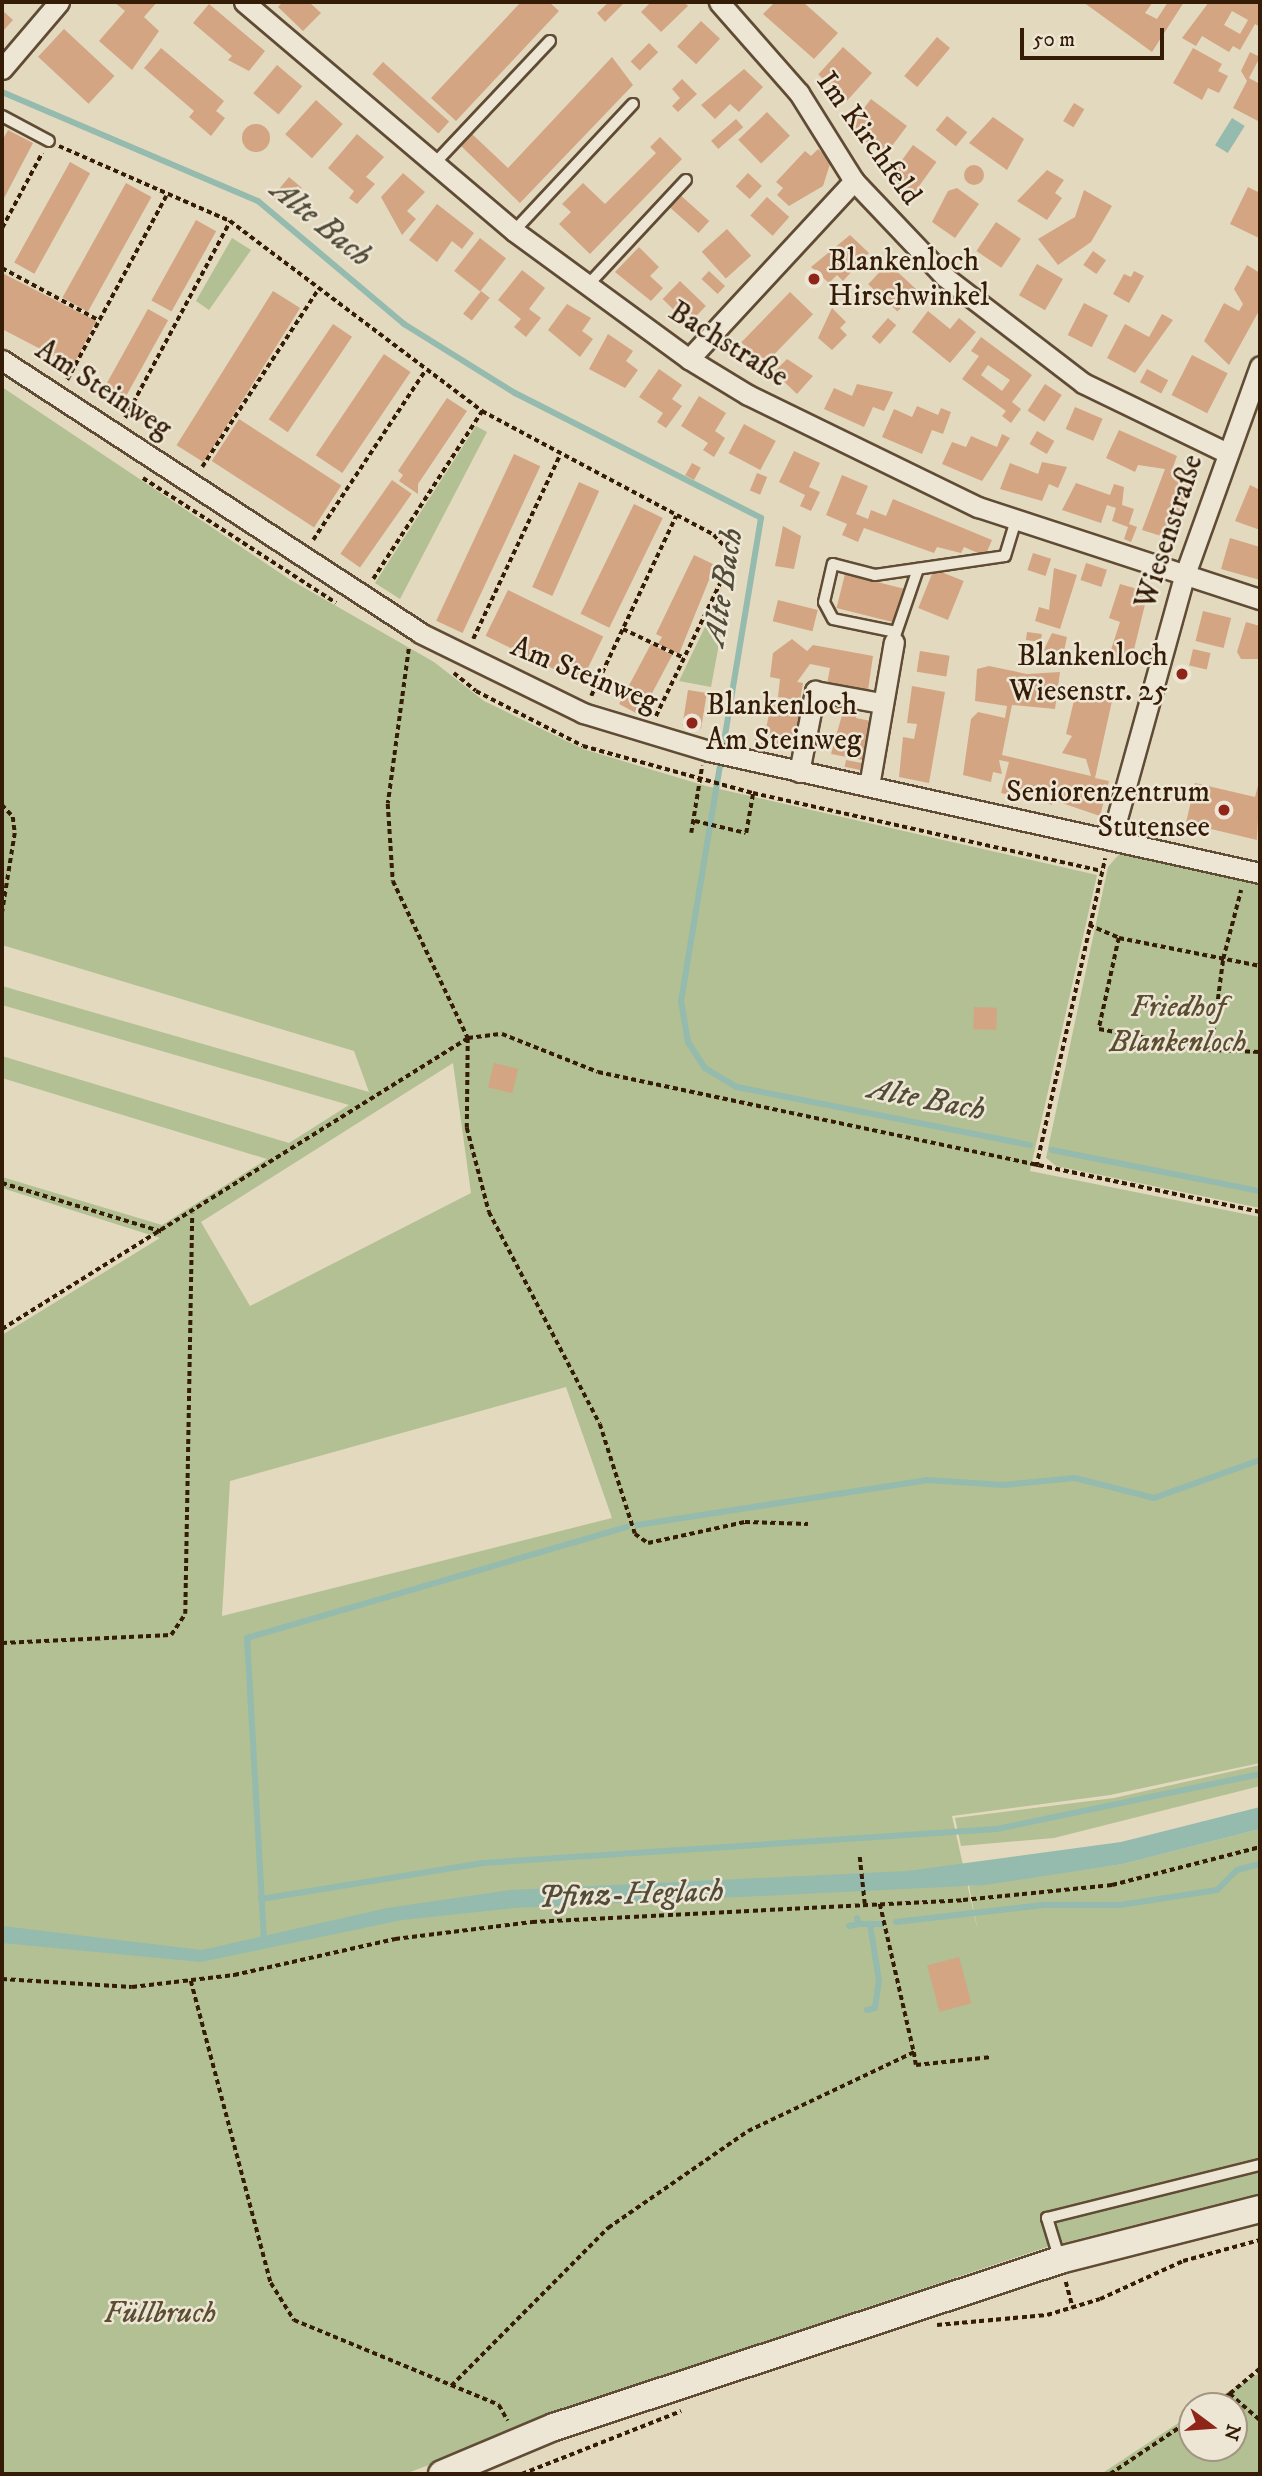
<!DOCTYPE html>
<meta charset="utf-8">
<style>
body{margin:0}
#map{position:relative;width:1262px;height:2476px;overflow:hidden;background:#e3d9be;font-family:"IM FELL DW Pica",serif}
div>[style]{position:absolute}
.green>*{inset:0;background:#b2c093}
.water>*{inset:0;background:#95baae;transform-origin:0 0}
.stream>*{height:6px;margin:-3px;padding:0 3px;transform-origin:3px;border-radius:3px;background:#95baae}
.building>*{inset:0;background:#d3a583;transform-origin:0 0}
.round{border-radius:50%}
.path>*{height:3.5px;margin-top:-1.75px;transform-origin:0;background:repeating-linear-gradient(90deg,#341c06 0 5px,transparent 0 8.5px)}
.roads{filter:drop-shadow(2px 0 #604b34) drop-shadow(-2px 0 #604b34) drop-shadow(0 2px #604b34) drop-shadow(0 -2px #604b34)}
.service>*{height:10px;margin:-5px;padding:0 5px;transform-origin:5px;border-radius:5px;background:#ede6d5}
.minor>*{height:19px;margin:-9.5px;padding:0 9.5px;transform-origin:9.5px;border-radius:9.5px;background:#ede6d5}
.secondary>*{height:26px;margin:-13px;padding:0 13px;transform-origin:13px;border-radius:13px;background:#ede6d5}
.dots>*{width:19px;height:19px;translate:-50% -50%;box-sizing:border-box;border:4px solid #ede6d5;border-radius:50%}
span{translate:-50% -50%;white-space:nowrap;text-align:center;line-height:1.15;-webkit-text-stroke:5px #ede6d5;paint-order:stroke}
.street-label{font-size:30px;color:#341c06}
.poi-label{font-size:30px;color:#341c06}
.left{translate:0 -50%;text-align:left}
.right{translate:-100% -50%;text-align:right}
.park-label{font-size:30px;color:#5a4d30;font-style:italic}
.water-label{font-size:32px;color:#514b38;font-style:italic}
.frame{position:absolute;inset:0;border:4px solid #341c06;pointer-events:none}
.north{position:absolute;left:1178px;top:2392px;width:70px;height:70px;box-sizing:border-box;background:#ede6d5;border:2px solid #a39582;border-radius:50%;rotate:106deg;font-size:19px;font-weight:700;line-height:28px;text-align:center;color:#341c06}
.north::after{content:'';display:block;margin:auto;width:24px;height:32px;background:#8f2418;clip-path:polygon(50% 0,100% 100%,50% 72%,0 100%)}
.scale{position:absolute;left:1020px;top:28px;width:144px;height:32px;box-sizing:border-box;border:4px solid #341c06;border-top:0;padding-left:9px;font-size:21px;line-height:24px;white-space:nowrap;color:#341c06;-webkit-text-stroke:5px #ede6d5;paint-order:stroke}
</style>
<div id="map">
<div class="green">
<i style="clip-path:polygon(232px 238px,251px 250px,209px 310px,196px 301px)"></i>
<i style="clip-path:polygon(evenodd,2px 387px,289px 579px,434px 662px,484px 701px,583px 749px,706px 786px,1097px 875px,1030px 1171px,1260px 1217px,1260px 1763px,1110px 1795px,952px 1816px,978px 1932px,969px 1886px,1123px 1864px,1260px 1829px,1260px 2193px,1047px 2247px,683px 2369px,405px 2474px,2px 2474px,2px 1335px,160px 1238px,2px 1188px,2px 1177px,162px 1225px,267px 1159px,2px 1078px,2px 1056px,289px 1143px,349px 1105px,2px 1005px,2px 986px,369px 1092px,354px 1051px,2px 945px,2px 387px,453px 1063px,471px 1193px,250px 1306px,201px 1222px,453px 1063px,2px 387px,566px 1387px,612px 1518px,222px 1616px,230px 1481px,566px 1387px)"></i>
<i style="clip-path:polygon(476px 426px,487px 432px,400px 599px,375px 583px)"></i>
<i style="clip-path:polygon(716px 604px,726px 606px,711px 687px,679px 681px)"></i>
<i style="clip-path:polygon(1121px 852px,1260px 883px,1260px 1208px,1056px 1166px,1046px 1158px,1108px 867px)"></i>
<i style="clip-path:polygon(1260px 1765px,1260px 1786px,1054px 1838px,961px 1846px,955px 1818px,1114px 1798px)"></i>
<i style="clip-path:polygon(1260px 2373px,1260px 2474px,1101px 2474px,1192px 2414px,1192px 2448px,1234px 2448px,1234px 2406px,1204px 2406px)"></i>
</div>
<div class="water">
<i style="left:1232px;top:118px;width:15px;height:32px;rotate:32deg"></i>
<i style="clip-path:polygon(1260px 1807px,1260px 1829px,1123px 1864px,985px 1885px,514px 1908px,402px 1920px,201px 1962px,2px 1943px,2px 1926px,202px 1950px,387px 1908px,510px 1890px,907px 1871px,1121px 1842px)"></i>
</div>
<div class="stream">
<i style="left:2px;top:92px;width:278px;rotate:23.1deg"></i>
<i style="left:258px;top:201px;width:191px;rotate:40.1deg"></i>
<i style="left:404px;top:324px;width:131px;rotate:31.9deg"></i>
<i style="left:515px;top:393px;width:276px;rotate:26.9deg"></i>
<i style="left:761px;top:518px;width:490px;rotate:99.4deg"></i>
<i style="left:681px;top:1001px;width:42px;rotate:80.3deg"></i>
<i style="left:688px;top:1042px;width:31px;rotate:57deg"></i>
<i style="left:705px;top:1068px;width:37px;rotate:31deg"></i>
<i style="left:737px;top:1087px;width:299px;rotate:11.2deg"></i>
<i style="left:1052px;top:1150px;width:212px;rotate:11.2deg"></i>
<i style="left:637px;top:1525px;width:293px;rotate:-8.8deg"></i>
<i style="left:927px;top:1480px;width:77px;rotate:3.7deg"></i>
<i style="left:1004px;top:1485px;width:71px;rotate:-5.6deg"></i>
<i style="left:1075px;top:1478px;width:81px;rotate:14.2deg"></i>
<i style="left:1154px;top:1498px;width:113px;rotate:-19.7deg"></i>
<i style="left:261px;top:1899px;width:225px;rotate:-9.2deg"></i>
<i style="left:483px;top:1863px;width:515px;rotate:-3.78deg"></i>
<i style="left:997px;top:1829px;width:269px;rotate:-11.8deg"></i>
<i style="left:857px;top:1918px;width:6px;rotate:72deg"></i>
<i style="left:859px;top:1924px;width:23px"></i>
<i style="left:896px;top:1922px;width:148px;rotate:-6.6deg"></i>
<i style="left:1043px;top:1905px;width:77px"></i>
<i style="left:1120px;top:1905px;width:98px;rotate:-8.8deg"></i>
<i style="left:1217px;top:1890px;width:28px;rotate:-45deg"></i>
<i style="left:1237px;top:1870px;width:24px;rotate:-15deg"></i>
<i style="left:849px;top:1926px;width:10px;rotate:-11deg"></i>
<i style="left:264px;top:1940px;width:302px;rotate:-93.2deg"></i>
<i style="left:247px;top:1638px;width:396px;rotate:-16.3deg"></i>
<i style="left:867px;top:2010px;width:8px;rotate:-14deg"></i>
<i style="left:875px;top:2008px;width:27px;rotate:-82deg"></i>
<i style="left:879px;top:1981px;width:58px;rotate:-99deg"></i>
</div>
<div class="building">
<i style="clip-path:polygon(114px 2px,157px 2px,144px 17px,159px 31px,132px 70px,99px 41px,125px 11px)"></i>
<i style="clip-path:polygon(283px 2px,309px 2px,321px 13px,303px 31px,278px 7px)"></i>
<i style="clip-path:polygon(521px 2px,549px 2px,559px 11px,456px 121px,431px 98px)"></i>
<i style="clip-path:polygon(609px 2px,624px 3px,605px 22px,597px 13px)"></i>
<i style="clip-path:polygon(651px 2px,684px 2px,688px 6px,661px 32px,641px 12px)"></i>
<i style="clip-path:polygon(775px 2px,803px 2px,838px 33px,814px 59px,763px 14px)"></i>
<i style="clip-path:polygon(1083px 2px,1153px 2px,1145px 13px,1157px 19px,1168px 2px,1184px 2px,1152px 52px)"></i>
<i style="clip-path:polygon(evenodd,1209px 2px,1260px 2px,1260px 27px,1255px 24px,1240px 50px,1233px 46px,1229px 52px,1202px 36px,1196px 46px,1182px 38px,1209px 2px,1232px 11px,1248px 20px,1240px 34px,1224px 25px,1232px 11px)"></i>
<i style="clip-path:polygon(209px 4px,265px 51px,249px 71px,228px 60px,232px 56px,193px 23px)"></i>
<i style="clip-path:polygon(2px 10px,13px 20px,2px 32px)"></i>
<i style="left:701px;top:21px;width:26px;height:35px;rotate:43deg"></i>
<i style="left:64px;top:29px;width:69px;height:38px;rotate:43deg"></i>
<i style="left:937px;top:37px;width:17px;height:51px;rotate:40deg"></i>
<i style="left:649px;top:43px;width:13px;height:26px;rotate:45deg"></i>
<i style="left:843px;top:47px;width:39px;height:37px;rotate:42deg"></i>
<i style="clip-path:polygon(161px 48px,224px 101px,216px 111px,225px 118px,211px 136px,189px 117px,194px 111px,144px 68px)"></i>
<i style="clip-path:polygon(1193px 48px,1222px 64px,1218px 71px,1228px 76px,1219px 93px,1208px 88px,1202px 100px,1173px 83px)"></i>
<i style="clip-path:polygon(1250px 52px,1260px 57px,1249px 78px,1260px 84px,1260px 122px,1233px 108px,1247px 81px,1241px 71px)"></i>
<i style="clip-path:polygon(612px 57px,633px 85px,520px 203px,460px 145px,471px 133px,508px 168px)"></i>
<i style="left:383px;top:62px;width:89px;height:16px;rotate:42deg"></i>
<i style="left:277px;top:65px;width:33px;height:37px;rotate:40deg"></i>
<i style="clip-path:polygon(744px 69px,763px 87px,739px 112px,730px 104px,715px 119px,701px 105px)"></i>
<i style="clip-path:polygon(682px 79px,697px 94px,678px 112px,672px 106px,680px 98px,672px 89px)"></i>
<i style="left:871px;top:99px;width:45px;height:37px;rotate:37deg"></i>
<i style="left:316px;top:100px;width:36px;height:46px;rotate:42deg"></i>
<i style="left:1074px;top:103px;width:12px;height:21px;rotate:31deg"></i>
<i style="left:767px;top:112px;width:33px;height:40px;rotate:46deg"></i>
<i style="left:947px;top:116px;width:26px;height:18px;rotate:39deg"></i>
<i style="clip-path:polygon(993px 117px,1024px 139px,1007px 170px,969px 143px)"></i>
<i style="left:736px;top:119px;width:11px;height:33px;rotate:49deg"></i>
<i class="round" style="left:242px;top:124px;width:28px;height:28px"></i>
<i style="clip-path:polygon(8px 130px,33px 143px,2px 202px,2px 141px)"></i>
<i style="clip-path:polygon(357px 134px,384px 157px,366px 177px,375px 184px,357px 204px,349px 198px,354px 191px,328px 168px)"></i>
<i style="clip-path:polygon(660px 137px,682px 159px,590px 254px,559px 224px,571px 212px,562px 204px,583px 183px,605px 204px,656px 153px,650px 147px)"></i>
<i style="left:913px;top:145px;width:29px;height:40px;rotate:36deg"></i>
<i style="clip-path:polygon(818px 149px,831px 161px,823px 186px,789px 206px,777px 195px,783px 188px,776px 182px,805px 151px,811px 156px)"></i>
<i style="left:70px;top:162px;width:23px;height:115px;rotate:29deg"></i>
<i class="round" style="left:964px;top:165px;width:20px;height:20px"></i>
<i style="clip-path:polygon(1047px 170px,1064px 180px,1055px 193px,1062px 198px,1047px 220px,1017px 201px)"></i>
<i style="clip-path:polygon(403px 173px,425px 192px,407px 211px,416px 219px,402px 235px,381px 197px)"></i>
<i style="left:748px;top:173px;width:19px;height:18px;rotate:43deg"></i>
<i style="left:289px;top:177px;width:17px;height:26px;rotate:40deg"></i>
<i style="left:126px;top:183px;width:29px;height:131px;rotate:29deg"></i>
<i style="clip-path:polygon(1248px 187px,1260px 193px,1259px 238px,1230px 224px)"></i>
<i style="clip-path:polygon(957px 188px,979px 204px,955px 238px,932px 222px,948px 191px)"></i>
<i style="clip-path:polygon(1084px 190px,1112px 206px,1091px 242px,1058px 265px,1038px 239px,1075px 217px)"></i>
<i style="left:678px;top:193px;width:42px;height:16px;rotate:42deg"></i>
<i style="left:767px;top:197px;width:30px;height:25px;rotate:42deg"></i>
<i style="clip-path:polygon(437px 204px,474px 233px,462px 249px,452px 241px,437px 262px,409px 240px)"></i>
<i style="left:196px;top:220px;width:23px;height:92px;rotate:29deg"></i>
<i style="left:996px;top:222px;width:30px;height:35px;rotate:34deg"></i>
<i style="left:727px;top:229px;width:36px;height:34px;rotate:48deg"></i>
<i style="clip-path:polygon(850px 235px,869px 253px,843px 281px,837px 275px,829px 283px,811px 267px)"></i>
<i style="left:480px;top:238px;width:33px;height:42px;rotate:38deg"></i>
<i style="clip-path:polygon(639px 247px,659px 267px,650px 276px,663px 288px,651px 301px,615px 272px)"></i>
<i style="left:1093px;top:251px;width:16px;height:17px;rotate:35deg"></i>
<i style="left:888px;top:263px;width:40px;height:29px;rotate:43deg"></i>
<i style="left:1037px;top:264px;width:30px;height:36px;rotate:30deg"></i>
<i style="clip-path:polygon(1247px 265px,1260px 273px,1260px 309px,1229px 365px,1204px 341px,1224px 303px,1239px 311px,1243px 304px,1234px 289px)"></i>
<i style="clip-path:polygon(522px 270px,545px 288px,529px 309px,541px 318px,526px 337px,514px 327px,521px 319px,498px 300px)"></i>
<i style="left:709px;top:271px;width:22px;height:11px;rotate:43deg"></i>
<i style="clip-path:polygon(1134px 271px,1144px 276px,1129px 303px,1113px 294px,1124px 274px,1131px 277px)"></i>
<i style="clip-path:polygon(2px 273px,96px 321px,73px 366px,2px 329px)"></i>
<i style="left:680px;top:281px;width:36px;height:25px;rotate:44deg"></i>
<i style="left:273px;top:291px;width:32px;height:182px;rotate:32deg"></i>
<i style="left:481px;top:291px;width:11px;height:29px;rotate:38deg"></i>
<i style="left:790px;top:292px;width:32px;height:70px;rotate:44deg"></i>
<i style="left:1084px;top:303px;width:27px;height:36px;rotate:27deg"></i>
<i style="clip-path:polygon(567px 304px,591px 318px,582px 331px,593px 339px,580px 357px,548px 330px)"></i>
<i style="clip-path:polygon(832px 308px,846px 322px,840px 328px,847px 335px,832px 350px,818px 338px)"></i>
<i style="left:148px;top:309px;width:23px;height:93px;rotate:29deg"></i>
<i style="clip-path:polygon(928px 311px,950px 329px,959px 318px,976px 332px,950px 363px,912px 332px)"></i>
<i style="clip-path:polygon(1162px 314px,1173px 320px,1135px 373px,1107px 358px,1125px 324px,1149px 337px)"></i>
<i style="left:888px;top:318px;width:11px;height:25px;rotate:41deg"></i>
<i style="left:333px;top:324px;width:23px;height:115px;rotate:34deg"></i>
<i style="clip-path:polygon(608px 334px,633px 351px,626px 361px,638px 370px,625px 388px,589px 369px)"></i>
<i style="clip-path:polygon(evenodd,981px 337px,1032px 375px,1012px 402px,1021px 409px,1011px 423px,1002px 416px,1006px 411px,962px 379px,979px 356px,971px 351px,981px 337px,988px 365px,1010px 380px,1002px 391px,981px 375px,988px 365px)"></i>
<i style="left:384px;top:354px;width:32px;height:122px;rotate:34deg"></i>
<i style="left:1192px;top:355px;width:40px;height:45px;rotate:27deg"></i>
<i style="clip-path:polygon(787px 359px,813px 376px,797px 394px,774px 372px)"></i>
<i style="clip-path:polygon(659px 369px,682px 385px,672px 399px,682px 406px,666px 428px,657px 422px,663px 413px,639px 397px)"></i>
<i style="left:1147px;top:369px;width:24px;height:15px;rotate:28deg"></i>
<i style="clip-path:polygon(857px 384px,893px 392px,884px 411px,873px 407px,864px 427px,824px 409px,834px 388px,852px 396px)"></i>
<i style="left:1045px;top:384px;width:20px;height:32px;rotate:33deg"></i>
<i style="clip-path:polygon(699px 396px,726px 413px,715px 431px,725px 438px,714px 457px,703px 450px,708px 443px,681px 426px)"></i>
<i style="clip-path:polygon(447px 398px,467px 411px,418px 484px,418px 494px,399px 481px,403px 475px,398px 471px)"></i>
<i style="clip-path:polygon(917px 406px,938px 415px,941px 408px,951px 412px,943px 434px,932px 430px,922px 454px,882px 437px,894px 409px,912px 417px)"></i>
<i style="left:1075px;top:407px;width:30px;height:24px;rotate:23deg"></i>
<i style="left:239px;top:419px;width:122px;height:50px;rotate:33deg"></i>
<i style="left:744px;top:424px;width:36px;height:33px;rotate:28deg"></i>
<i style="clip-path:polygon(1119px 430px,1177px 456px,1173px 467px,1195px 474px,1174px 540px,1142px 530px,1165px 469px,1138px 465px,1135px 472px,1106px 458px)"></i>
<i style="left:1037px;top:431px;width:20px;height:15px;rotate:30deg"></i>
<i style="clip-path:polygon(1002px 434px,1010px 438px,982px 481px,942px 464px,952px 442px,966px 447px,971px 436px,997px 447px)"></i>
<i style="clip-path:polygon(794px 451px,820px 463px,809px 487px,820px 492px,811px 511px,800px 506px,805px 495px,779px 482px)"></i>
<i style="left:514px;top:454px;width:29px;height:184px;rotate:25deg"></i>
<i style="clip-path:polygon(1042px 462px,1067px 467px,1058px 488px,1049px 484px,1042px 501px,1000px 489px,1010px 463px,1038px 474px)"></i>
<i style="left:692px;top:463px;width:10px;height:14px;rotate:29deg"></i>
<i style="left:757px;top:473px;width:11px;height:19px;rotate:22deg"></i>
<i style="clip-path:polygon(842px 475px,868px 486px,856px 514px,868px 519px,871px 510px,886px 516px,893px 499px,992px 540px,985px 556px,964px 547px,961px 553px,937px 547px,934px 553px,864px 528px,858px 542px,842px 535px,847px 524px,826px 515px)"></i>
<i style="left:392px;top:480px;width:24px;height:90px;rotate:35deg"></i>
<i style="left:579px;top:482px;width:22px;height:115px;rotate:24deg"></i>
<i style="clip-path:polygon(1076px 483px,1110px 495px,1114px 484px,1124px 487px,1122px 505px,1134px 509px,1129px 524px,1137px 527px,1131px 542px,1124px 539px,1128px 527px,1112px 521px,1116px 508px,1107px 505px,1101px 523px,1062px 510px)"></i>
<i style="clip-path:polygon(1250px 485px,1260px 490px,1260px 530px,1235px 521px)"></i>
<i style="left:634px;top:504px;width:32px;height:122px;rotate:26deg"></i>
<i style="clip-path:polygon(783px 526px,801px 536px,794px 569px,775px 566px)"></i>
<i style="clip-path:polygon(1230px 538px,1260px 547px,1260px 580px,1221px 569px)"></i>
<i style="left:1033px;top:553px;width:19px;height:18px;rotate:18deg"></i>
<i style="clip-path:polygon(694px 555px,715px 565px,679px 654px,658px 644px,662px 637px,656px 634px)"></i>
<i style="left:1086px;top:563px;width:22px;height:18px;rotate:18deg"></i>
<i style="clip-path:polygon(1054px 568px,1077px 575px,1060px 629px,1035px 621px,1039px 607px,1049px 610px)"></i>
<i style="left:934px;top:569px;width:32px;height:42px;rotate:22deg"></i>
<i style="left:845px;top:574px;width:65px;height:35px;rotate:14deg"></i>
<i style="clip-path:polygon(1120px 584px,1148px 592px,1130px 666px,1108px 659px,1120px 622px,1109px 618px)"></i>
<i style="left:508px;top:590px;width:106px;height:51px;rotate:26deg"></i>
<i style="left:778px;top:600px;width:41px;height:22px;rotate:14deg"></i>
<i style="left:1203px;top:611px;width:29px;height:31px;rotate:14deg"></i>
<i style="clip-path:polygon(1246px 622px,1260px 626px,1260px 659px,1241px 659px,1237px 652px)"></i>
<i style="left:1027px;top:632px;width:15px;height:8px;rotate:8deg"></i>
<i style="clip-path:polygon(1052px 633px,1067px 637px,1062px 660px,1041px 656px)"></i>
<i style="clip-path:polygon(792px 639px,807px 651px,813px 645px,873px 656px,868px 690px,827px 684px,830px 668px,810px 664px,797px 682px,803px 683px,800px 701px,778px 697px,780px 679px,770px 677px,773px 653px)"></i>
<i style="left:651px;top:644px;width:24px;height:68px;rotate:28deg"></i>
<i style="left:1193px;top:649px;width:18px;height:17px;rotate:13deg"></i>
<i style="left:920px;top:651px;width:30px;height:21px;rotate:9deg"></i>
<i style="clip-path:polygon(989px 666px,1027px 674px,1060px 672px,1055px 709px,1012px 705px,1002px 755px,1091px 776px,1086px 759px,1062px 753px,1072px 736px,1066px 734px,1076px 692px,1112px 701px,1095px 778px,1109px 781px,1100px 816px,1053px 800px,1052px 805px,1015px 791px,1014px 796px,1001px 793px,1009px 762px,999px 760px,1002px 774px,993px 772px,991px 782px,963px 775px,971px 719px,978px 712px,1005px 718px,1007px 706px,975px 701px,977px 669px)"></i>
<i style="clip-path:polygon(912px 686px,945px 692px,929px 783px,899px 777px,903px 737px,914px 739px,917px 724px,907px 723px)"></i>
<i style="left:688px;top:690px;width:19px;height:36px;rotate:9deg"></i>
<i style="clip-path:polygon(772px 699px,800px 704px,794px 747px,754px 747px,756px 733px,765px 734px)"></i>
<i style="clip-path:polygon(837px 703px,859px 708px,856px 718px,871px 721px,863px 760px,831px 754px,842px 715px,835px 714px)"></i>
<i style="left:846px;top:760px;width:16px;height:7px;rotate:11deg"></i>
<i style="clip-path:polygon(1260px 778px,1257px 840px,1186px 823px,1195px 783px,1255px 797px)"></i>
<i style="left:974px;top:1007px;width:23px;height:22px;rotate:2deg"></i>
<i style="left:494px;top:1063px;width:25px;height:25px;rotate:14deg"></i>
<i style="left:959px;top:1957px;width:48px;height:33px;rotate:75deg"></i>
</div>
<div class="path">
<i style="left:59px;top:146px;width:187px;rotate:23.7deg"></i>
<i style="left:230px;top:221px;width:316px;rotate:37deg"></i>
<i style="left:482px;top:411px;width:263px;rotate:28.1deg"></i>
<i style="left:714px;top:535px;width:21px;rotate:47deg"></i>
<i style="left:728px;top:550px;width:24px;rotate:97deg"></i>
<i style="left:725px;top:574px;width:159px;rotate:115.8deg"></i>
<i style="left:2px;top:228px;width:85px;rotate:-61.9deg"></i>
<i style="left:2px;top:268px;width:109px;rotate:28.4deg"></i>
<i style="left:67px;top:380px;width:209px;rotate:-61.7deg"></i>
<i style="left:125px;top:418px;width:223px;rotate:-61.9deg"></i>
<i style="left:202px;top:467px;width:212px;rotate:-56.8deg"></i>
<i style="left:143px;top:478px;width:230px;rotate:32.9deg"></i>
<i style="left:313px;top:540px;width:201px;rotate:-56.5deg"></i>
<i style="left:373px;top:579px;width:200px;rotate:-57deg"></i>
<i style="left:623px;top:629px;width:68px;rotate:25.4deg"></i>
<i style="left:473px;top:639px;width:201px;rotate:-64.7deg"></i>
<i style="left:409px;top:649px;width:156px;rotate:97.7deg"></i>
<i style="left:388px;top:804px;width:77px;rotate:86.3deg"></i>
<i style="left:393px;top:881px;width:174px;rotate:64.5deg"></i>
<i style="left:468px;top:1038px;width:90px;rotate:90.6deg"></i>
<i style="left:467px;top:1128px;width:87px;rotate:75.3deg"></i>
<i style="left:489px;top:1212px;width:239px;rotate:62.4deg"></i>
<i style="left:600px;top:1424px;width:115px;rotate:72.3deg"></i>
<i style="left:635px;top:1534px;width:16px;rotate:35deg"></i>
<i style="left:648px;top:1543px;width:99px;rotate:-12.2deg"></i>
<i style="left:745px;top:1522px;width:63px;rotate:1.8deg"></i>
<i style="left:454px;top:673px;width:28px;rotate:39deg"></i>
<i style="left:476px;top:691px;width:120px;rotate:27.2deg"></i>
<i style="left:583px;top:746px;width:176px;rotate:15.5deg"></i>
<i style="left:753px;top:793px;width:357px;rotate:12.6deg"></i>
<i style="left:591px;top:696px;width:199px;rotate:-64.7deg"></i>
<i style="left:2px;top:805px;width:16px;rotate:47deg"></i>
<i style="left:13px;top:817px;width:16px;rotate:83deg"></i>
<i style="left:15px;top:833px;width:82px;rotate:99.1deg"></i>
<i style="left:695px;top:821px;width:52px;rotate:13.2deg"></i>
<i style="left:746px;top:833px;width:41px;rotate:-80.1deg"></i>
<i style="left:691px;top:833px;width:68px;rotate:-80.7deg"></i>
<i style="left:1089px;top:925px;width:33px;rotate:23deg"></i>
<i style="left:1119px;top:938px;width:144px;rotate:11.2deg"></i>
<i style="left:1119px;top:938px;width:93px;rotate:102.4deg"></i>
<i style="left:1099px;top:1029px;width:114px;rotate:10.6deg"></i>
<i style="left:1211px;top:1050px;width:49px;rotate:2.3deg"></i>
<i style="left:1211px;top:1050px;width:92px;rotate:-82.5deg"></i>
<i style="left:1223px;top:959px;width:71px;rotate:-75.4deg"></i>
<i style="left:1036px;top:1167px;width:316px;rotate:-77.4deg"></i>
<i style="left:2px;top:1183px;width:168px;rotate:16.9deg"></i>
<i style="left:2px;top:1329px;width:549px;rotate:-31.98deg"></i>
<i style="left:468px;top:1038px;width:34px;rotate:-7deg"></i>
<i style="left:502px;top:1034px;width:103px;rotate:21.6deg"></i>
<i style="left:598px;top:1072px;width:677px;rotate:11.94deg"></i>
<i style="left:2px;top:1643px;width:169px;rotate:-2.7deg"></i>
<i style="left:171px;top:1635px;width:25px;rotate:-56deg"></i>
<i style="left:185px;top:1614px;width:400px;rotate:-89deg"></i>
<i style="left:860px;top:1857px;width:47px;rotate:83.9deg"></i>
<i style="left:880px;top:1904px;width:152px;rotate:77.1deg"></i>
<i style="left:2px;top:1979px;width:130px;rotate:3.5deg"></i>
<i style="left:132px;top:1987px;width:103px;rotate:-6.7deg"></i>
<i style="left:234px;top:1975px;width:165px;rotate:-12.6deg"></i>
<i style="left:395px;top:1939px;width:138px;rotate:-7.1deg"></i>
<i style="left:532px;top:1922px;width:432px;rotate:-2.9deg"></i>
<i style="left:963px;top:1900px;width:150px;rotate:-5.7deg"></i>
<i style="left:1112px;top:1885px;width:153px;rotate:-14.4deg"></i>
<i style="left:191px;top:1981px;width:312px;rotate:75.2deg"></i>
<i style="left:271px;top:2283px;width:44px;rotate:58.1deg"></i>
<i style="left:294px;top:2320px;width:222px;rotate:22.5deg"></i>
<i style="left:499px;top:2405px;width:18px;rotate:61deg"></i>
<i style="left:1066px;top:2282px;width:27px;rotate:75deg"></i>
<i style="left:937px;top:2325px;width:110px;rotate:-5.2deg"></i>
<i style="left:1047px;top:2315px;width:55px;rotate:-16.8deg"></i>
<i style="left:1100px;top:2299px;width:91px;rotate:-24.6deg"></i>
<i style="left:1183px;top:2261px;width:80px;rotate:-15.3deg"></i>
<i style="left:1260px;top:2369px;width:39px;rotate:140deg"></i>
<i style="left:1230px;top:2394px;width:40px;rotate:41deg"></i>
<i style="left:451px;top:2386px;width:223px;rotate:-45.2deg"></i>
<i style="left:608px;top:2228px;width:170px;rotate:-34.7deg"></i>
<i style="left:748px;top:2131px;width:184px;rotate:-25.4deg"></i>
<i style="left:914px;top:2052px;width:13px;rotate:81deg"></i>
<i style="left:916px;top:2065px;width:76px;rotate:-6deg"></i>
<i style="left:1212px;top:2406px;width:22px;rotate:-34deg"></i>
<i style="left:522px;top:2474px;width:171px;rotate:-21.6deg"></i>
<i style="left:1110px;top:2474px;width:99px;rotate:-33.9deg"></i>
</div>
<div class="roads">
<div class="service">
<i style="left:2px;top:116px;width:53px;rotate:28deg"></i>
<i style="left:434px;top:164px;width:169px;rotate:-46.7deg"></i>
<i style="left:514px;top:231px;width:174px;rotate:-46.9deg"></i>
<i style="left:587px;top:286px;width:145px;rotate:-47deg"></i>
<i style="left:896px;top:632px;width:64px;rotate:-168.3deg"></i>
<i style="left:833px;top:619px;width:19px;rotate:-118deg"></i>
<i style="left:824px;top:602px;width:39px;rotate:-77deg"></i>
<i style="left:833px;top:564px;width:43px;rotate:14.7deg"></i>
<i style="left:875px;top:575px;width:131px;rotate:-8.3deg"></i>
<i style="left:1005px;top:556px;width:38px;rotate:-73deg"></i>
<i style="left:895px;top:636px;width:71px;rotate:-71.1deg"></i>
<i style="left:1059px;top:2257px;width:41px;rotate:-107.1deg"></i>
<i style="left:1047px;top:2218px;width:219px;rotate:-14deg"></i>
</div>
<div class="minor">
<i style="left:244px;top:2px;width:354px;rotate:40.3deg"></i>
<i style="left:514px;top:231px;width:217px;rotate:36.2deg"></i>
<i style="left:689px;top:359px;width:69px;rotate:31.4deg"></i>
<i style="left:748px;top:395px;width:256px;rotate:26deg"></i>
<i style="left:978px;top:507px;width:297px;rotate:18.1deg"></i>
<i style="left:719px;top:2px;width:121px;rotate:48.7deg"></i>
<i style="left:799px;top:93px;width:104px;rotate:58deg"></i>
<i style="left:854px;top:181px;width:132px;rotate:46.5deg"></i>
<i style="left:945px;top:277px;width:174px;rotate:37.5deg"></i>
<i style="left:1083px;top:383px;width:160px;rotate:25.9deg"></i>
<i style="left:2px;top:69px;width:88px;rotate:-49.6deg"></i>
<i style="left:689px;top:359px;width:243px;rotate:-47.2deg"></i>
<i style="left:2px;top:360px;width:499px;rotate:33.1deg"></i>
<i style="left:420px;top:633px;width:182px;rotate:26.1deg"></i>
<i style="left:583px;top:713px;width:132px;rotate:16.8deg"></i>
<i style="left:709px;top:751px;width:564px;rotate:12.48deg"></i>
<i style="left:799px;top:772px;width:83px;rotate:-78.8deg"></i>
<i style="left:815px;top:691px;width:67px;rotate:10.3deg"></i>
<i style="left:869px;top:786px;width:146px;rotate:-80.2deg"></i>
<i style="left:1111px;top:840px;width:273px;rotate:-74.5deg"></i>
<i style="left:1184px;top:577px;width:224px;rotate:-70.2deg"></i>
</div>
<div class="secondary">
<i style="left:442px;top:2474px;width:121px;rotate:-22.8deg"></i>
<i style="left:554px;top:2427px;width:533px;rotate:-18.26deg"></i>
<i style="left:1060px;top:2260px;width:206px;rotate:-14.3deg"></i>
</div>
</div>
<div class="dots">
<i style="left:814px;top:279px;background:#8f2418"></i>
<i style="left:1182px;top:674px;background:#8f2418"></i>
<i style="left:692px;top:723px;background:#8f2418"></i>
<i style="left:1224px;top:810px;background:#8f2418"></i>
</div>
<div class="street-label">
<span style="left:868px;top:139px;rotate:54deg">Im Kirchfeld</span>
<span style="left:728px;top:345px;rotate:32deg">Bachstraße</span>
<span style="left:103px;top:390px;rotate:33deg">Am Steinweg</span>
<span style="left:1170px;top:532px;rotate:-72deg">Wiesenstraße</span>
<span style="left:584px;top:675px;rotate:22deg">Am Steinweg</span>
</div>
<div class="poi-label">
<span class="left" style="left:828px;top:279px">Blankenloch<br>Hirschwinkel</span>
<span class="right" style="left:1168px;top:674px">Blankenloch<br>Wiesenstr. 25</span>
<span class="left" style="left:706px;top:723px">Blankenloch<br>Am Steinweg</span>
<span class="right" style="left:1210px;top:810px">Seniorenzentrum<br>Stutensee</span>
</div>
<div class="park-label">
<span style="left:1178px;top:1025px">Friedhof<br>Blankenloch</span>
<span style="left:160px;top:2314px">Füllbruch</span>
</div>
<div class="water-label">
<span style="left:321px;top:224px;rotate:39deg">Alte Bach</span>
<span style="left:724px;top:587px;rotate:-81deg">Alte Bach</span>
<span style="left:927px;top:1100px;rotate:11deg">Alte Bach</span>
<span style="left:631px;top:1895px;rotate:-2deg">Pfinz-Heglach</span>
</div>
<div class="frame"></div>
<div class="north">N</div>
<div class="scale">50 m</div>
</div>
